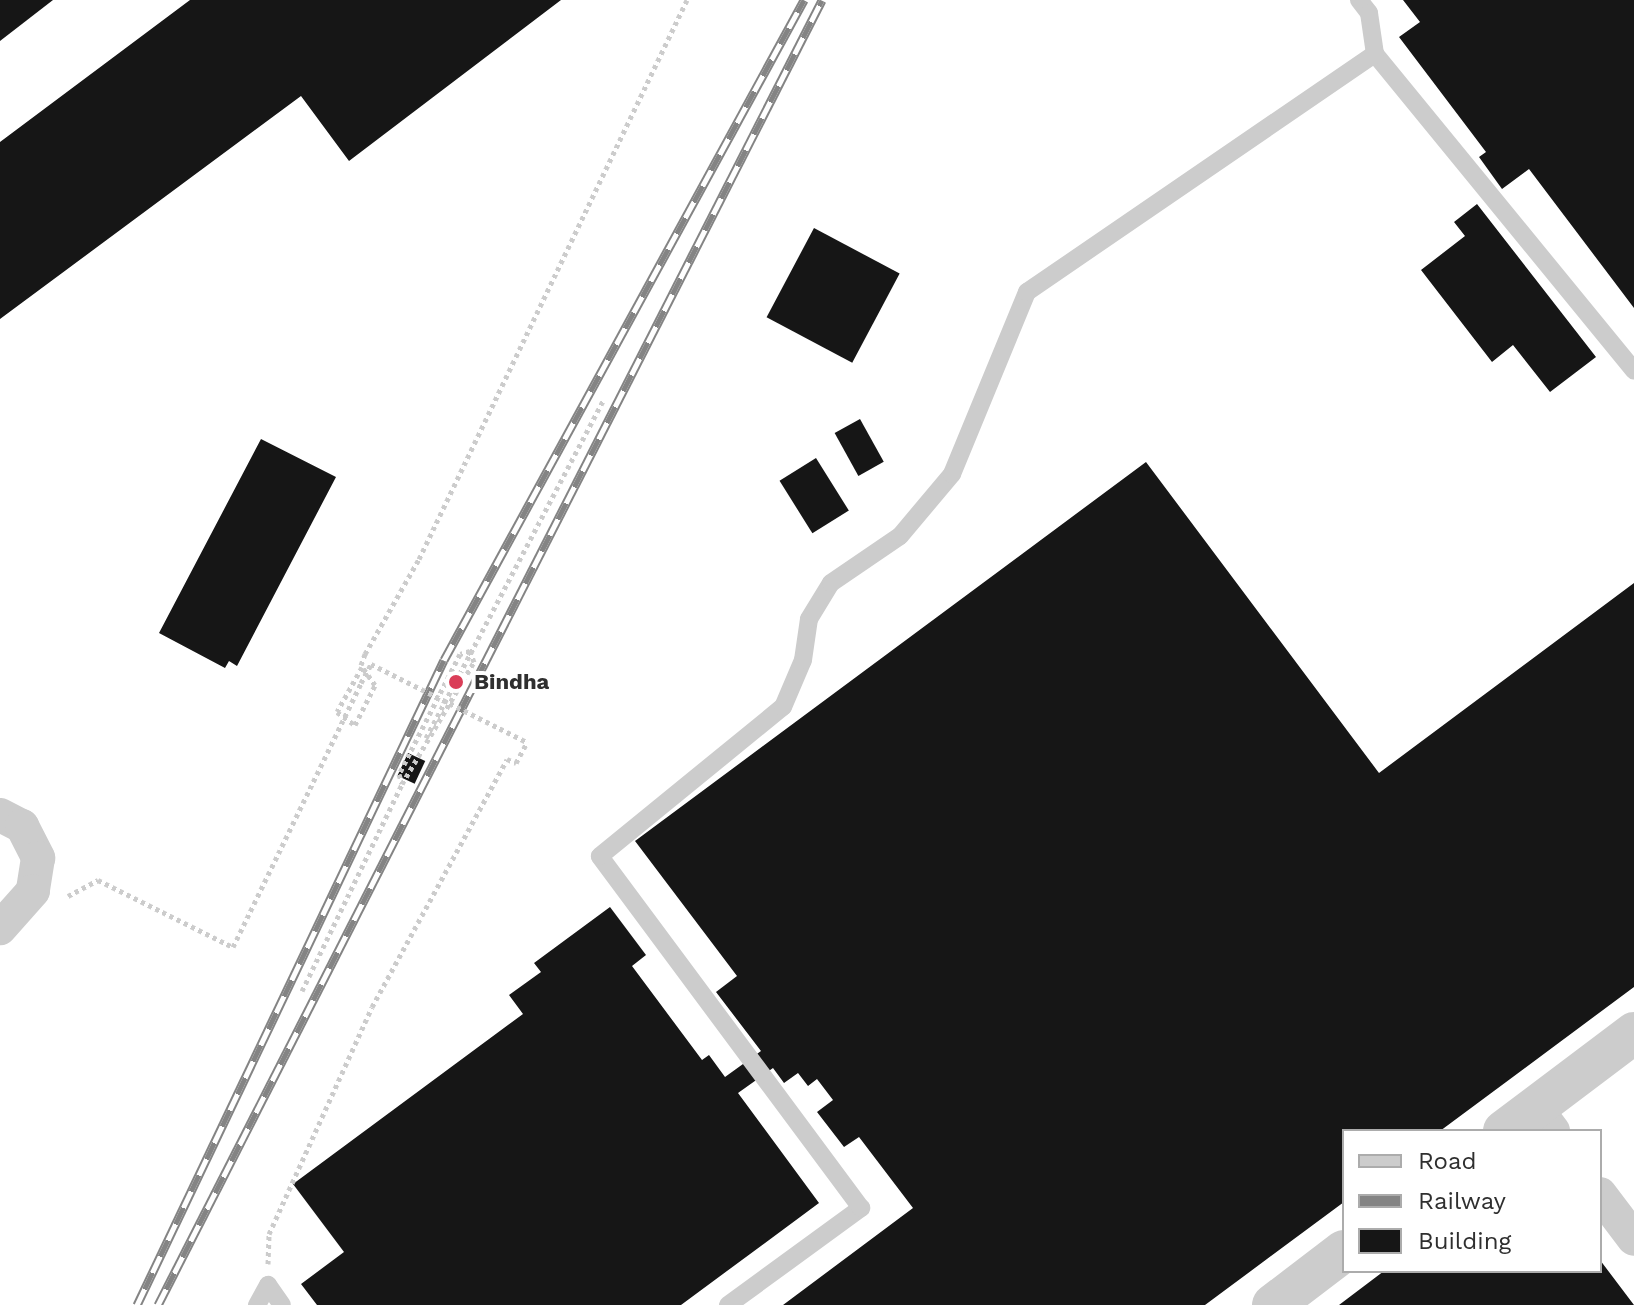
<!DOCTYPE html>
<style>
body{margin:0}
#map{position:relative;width:1634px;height:1305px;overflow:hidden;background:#fff;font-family:"Work Sans",sans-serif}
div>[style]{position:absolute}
.building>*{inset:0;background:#161616;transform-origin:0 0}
.path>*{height:5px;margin-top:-2.5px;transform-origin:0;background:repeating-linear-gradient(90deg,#ccc 0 4px,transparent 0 8px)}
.service>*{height:18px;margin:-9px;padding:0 9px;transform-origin:9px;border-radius:9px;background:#ccc}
.minor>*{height:34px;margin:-17px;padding:0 17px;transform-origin:17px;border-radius:17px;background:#ccc}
.tertiary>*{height:42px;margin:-21px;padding:0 21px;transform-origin:21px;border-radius:21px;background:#ccc}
.rail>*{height:9px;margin-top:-4.5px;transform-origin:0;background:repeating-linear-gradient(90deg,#fff 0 18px,#848484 0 36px);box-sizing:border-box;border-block:2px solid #848484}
.path-bridge>*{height:5px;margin-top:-2.5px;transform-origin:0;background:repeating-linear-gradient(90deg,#ccc 0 4px,transparent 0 8px)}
.dots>*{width:22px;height:22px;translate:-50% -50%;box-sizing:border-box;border:4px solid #fff;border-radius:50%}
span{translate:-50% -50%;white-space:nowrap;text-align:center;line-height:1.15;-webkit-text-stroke:8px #fff;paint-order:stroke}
.poi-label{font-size:22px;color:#2f2f2f;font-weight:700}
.left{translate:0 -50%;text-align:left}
.legend{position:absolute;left:1342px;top:1129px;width:260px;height:144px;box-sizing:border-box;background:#fff;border:2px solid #acacac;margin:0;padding:10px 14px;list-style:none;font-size:24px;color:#2f2f2f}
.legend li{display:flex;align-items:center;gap:16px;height:40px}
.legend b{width:40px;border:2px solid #acacac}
</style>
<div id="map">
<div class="building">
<i style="clip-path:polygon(0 0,53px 0,0 41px)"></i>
<i style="clip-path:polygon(190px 0,561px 0,349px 161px,301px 96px,0 319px,0 142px)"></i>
<i style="clip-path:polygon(1403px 0,1634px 0,1634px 308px,1529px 169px,1502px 189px,1479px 157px,1486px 152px,1399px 37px,1420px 22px)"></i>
<i style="clip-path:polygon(1477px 204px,1596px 357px,1550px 392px,1513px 345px,1492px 362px,1421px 270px,1465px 236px,1454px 222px)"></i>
<i style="left:814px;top:228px;width:97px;height:101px;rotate:28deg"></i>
<i style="left:860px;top:419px;width:49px;height:29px;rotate:61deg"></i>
<i style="clip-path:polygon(261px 439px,336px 477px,237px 666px,229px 661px,225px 668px,159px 633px)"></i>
<i style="left:816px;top:458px;width:62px;height:43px;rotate:58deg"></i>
<i style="clip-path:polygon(1146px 462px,1379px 773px,1634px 583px,1634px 987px,1440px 1131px,1344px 1131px,1344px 1202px,1205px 1305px,783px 1305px,913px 1208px,859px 1137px,844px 1147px,817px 1112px,833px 1100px,817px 1079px,808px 1086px,798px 1073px,784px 1083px,773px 1068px,738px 1093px,819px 1203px,681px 1305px,317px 1305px,301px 1284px,344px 1252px,293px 1184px,523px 1014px,509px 995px,541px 972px,534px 963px,610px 907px,646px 955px,632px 966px,702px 1060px,709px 1055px,725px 1077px,761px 1051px,716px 992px,737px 976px,635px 841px)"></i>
<i style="left:408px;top:753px;width:19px;height:25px;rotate:25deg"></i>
<i style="clip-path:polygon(1600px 1260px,1634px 1305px,1339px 1305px,1384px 1271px,1600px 1271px)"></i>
</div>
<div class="path">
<i style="left:362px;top:667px;width:51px;rotate:119.1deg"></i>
<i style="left:337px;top:712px;width:22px;rotate:36deg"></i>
<i style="left:355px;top:725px;width:45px;rotate:-63.4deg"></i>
<i style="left:375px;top:685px;width:24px;rotate:-125deg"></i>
<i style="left:361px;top:665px;width:12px;rotate:-70deg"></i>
<i style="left:365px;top:654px;width:109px;rotate:-60.4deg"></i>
<i style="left:419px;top:559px;width:620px;rotate:-64.39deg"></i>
<i style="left:426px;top:738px;width:383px;rotate:-62.3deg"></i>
<i style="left:68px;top:896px;width:34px;rotate:-28deg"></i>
<i style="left:98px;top:880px;width:151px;rotate:26.4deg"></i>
<i style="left:233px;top:947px;width:293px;rotate:-64.1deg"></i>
<i style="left:302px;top:991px;width:230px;rotate:-64.2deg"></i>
<i style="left:402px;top:784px;width:142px;rotate:-59.5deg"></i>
<i style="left:474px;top:662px;width:12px;rotate:-110deg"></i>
<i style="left:470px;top:651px;width:10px;rotate:163deg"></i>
<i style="left:460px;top:654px;width:135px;rotate:116.9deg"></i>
<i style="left:399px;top:774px;width:10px;rotate:73deg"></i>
<i style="left:268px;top:1264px;width:30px;rotate:-88deg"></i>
<i style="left:269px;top:1234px;width:249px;rotate:-65.6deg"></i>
<i style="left:372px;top:1007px;width:282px;rotate:-61.4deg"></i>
<i style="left:507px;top:759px;width:10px;rotate:24deg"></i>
<i style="left:516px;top:763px;width:24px;rotate:-62deg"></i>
</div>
<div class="service">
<i style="left:1359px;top:0;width:16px;rotate:52deg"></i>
<i style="left:1369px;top:13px;width:41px;rotate:81.7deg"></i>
<i style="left:1375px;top:54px;width:409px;rotate:50.7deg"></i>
<i style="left:257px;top:1305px;width:23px;rotate:-61deg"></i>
<i style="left:268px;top:1285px;width:24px;rotate:55deg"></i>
<i style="left:728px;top:1305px;width:165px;rotate:-36.1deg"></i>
<i style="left:861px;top:1208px;width:438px;rotate:-126.6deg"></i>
<i style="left:600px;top:856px;width:236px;rotate:-39.2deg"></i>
<i style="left:783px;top:707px;width:51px;rotate:-66.9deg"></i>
<i style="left:803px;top:660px;width:41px;rotate:-81.7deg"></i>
<i style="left:809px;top:619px;width:42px;rotate:-58.6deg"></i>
<i style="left:831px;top:583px;width:83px;rotate:-34.3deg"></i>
<i style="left:900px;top:536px;width:81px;rotate:-50deg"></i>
<i style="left:952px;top:474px;width:197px;rotate:-67.6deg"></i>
<i style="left:1027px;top:292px;width:422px;rotate:-34.4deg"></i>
</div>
<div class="minor">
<i style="left:0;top:815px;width:25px;rotate:27deg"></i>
<i style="left:22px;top:826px;width:36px;rotate:63deg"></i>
<i style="left:38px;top:858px;width:33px;rotate:99deg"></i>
<i style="left:33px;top:891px;width:50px;rotate:131.7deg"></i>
<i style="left:1535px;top:1107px;width:30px;rotate:53deg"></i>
<i style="left:1600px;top:1194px;width:56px;rotate:52.9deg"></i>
</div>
<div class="tertiary">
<i style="left:1504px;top:1131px;width:163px;rotate:-37deg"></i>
<i style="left:1273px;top:1305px;width:89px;rotate:-37.3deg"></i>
</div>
<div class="rail">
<i style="left:137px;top:1305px;width:714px;rotate:-64.55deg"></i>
<i style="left:444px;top:660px;width:752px;rotate:-61.39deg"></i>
<i style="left:158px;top:1305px;width:1464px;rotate:-63.03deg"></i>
</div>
<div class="path-bridge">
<i style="left:361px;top:683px;width:21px;rotate:-62deg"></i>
<i style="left:371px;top:664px;width:174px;rotate:26.6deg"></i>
</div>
<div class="dots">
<i style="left:456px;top:682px;background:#da3e58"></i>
</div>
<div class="poi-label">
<span class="left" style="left:474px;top:682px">Bindha</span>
</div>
<ul class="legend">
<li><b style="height:10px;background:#ccc"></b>Road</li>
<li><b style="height:10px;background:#848484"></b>Railway</li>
<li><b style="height:22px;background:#161616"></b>Building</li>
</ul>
</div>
